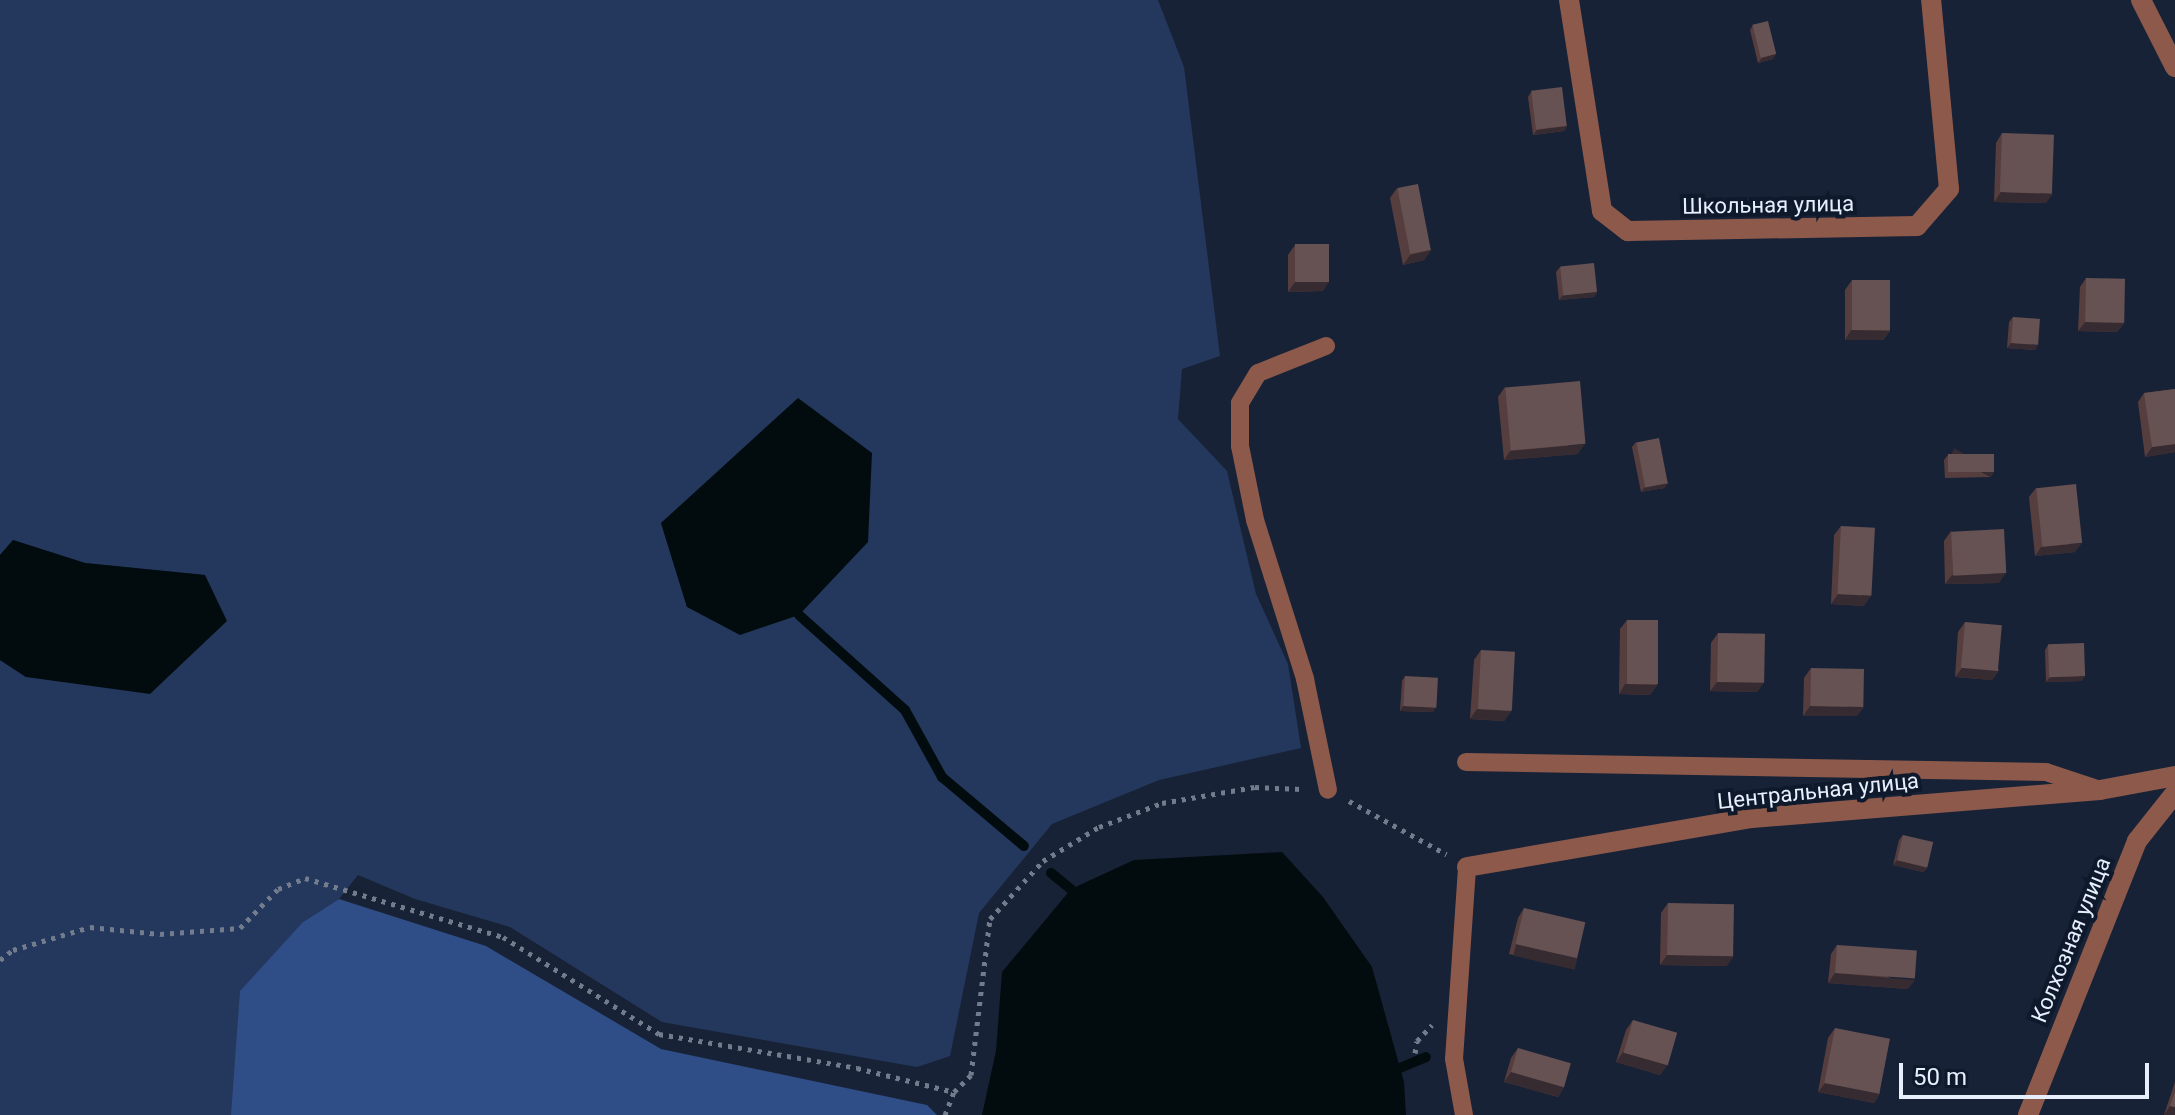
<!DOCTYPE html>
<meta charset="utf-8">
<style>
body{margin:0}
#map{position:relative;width:2175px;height:1115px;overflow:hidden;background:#182236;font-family:Roboto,sans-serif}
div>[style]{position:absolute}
.green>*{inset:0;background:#24385d}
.forest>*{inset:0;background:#2f4d86}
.water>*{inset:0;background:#020c0f}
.stream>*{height:10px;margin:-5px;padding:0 5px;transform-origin:5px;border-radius:5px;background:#020c0f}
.path>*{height:5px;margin-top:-2.5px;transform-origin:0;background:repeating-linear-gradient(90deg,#737c8d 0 4px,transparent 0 10px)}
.lane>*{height:18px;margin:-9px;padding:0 9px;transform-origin:9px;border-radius:9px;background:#8d594b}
.street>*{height:20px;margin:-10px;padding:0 10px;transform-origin:10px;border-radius:10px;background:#8d594b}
.wall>*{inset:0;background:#573e3e}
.shaded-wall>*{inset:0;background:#372b32;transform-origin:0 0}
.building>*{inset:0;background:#665153;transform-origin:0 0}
span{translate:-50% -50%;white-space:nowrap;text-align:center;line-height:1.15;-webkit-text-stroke:8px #0f192c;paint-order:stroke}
.street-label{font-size:22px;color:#e7effd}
.scale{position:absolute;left:1899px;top:1063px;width:250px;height:36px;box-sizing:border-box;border:4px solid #e7effd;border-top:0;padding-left:10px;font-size:24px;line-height:28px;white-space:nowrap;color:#e7effd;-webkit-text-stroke:6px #0f192c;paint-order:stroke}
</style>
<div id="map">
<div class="green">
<i style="clip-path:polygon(evenodd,0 0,1158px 0,1184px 67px,1220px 356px,1182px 369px,1178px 419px,1227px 471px,1256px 594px,1288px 664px,1301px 748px,1159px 780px,1052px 824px,979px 913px,950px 1056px,917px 1067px,662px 1022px,510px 927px,415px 899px,358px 875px,339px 899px,303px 922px,231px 1115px,0 1115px,0 660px,26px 677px,204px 575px,85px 563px,13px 540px,0 555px,0 0,763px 435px,687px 607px,661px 523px,763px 435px)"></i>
</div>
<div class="forest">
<i style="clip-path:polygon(339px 899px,486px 946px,661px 1049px,927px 1105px,937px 1115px,231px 1115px,240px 991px,303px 922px)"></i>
</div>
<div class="water">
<i style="clip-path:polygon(798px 398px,872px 453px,868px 542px,799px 615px,740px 635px,687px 607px,661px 523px)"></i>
<i style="clip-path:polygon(13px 540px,85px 563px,205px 575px,227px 621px,150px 694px,26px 677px,0 660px,0 555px)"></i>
<i style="clip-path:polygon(1282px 852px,1323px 897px,1372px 967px,1404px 1082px,1406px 1115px,982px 1115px,996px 1051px,1002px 972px,1071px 889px,1134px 860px)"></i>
</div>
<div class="stream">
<i style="left:799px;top:615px;width:142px;rotate:41.9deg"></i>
<i style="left:905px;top:710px;width:77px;rotate:61.1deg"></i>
<i style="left:942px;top:777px;width:107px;rotate:40.1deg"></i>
<i style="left:1051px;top:873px;width:26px;rotate:39deg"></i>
<i style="left:1400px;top:1068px;width:28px;rotate:-23deg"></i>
</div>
<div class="path">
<i style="left:1349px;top:801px;width:111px;rotate:28.7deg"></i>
<i style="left:0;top:960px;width:16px;rotate:-38deg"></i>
<i style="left:13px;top:950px;width:80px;rotate:-16.6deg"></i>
<i style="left:90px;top:927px;width:70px;rotate:5.7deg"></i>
<i style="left:160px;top:934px;width:80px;rotate:-4.3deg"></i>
<i style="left:240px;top:928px;width:54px;rotate:-45.7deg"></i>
<i style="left:278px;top:889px;width:29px;rotate:-22deg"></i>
<i style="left:305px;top:878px;width:207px;rotate:16.6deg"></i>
<i style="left:503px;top:937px;width:184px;rotate:31.9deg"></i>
<i style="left:659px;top:1034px;width:201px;rotate:9.7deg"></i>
<i style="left:857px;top:1068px;width:100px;rotate:13.9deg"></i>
<i style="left:954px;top:1092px;width:24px;rotate:-45deg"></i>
<i style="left:971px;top:1075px;width:157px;rotate:-83.1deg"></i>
<i style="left:990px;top:919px;width:79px;rotate:-47.6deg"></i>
<i style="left:1043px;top:861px;width:66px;rotate:-31.3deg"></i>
<i style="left:1099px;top:827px;width:67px;rotate:-20.9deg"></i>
<i style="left:1162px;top:803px;width:94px;rotate:-9.8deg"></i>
<i style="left:1255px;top:787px;width:47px;rotate:2.4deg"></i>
<i style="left:1415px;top:1053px;width:12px;rotate:-81deg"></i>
<i style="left:1417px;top:1041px;width:22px;rotate:-47deg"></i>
<i style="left:945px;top:1115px;width:25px;rotate:-69deg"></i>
</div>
<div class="lane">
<i style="left:1326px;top:346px;width:73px;rotate:158.3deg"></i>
<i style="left:1258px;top:373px;width:35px;rotate:121deg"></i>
<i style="left:1240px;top:403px;width:43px;rotate:90deg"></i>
<i style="left:1240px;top:446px;width:76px;rotate:78.5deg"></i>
<i style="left:1255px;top:520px;width:167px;rotate:72.5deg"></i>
<i style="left:1305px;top:679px;width:113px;rotate:78.3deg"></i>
<i style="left:1466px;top:762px;width:580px;rotate:0.99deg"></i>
<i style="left:2046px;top:772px;width:54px;rotate:18.4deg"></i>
<i style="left:1464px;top:1115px;width:57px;rotate:-100.1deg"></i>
<i style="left:1454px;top:1059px;width:192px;rotate:-86.1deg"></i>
</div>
<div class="street">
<i style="left:1569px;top:0;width:214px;rotate:81.1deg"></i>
<i style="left:1602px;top:211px;width:33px;rotate:38deg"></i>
<i style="left:1628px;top:231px;width:289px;rotate:-1deg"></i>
<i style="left:1917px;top:226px;width:49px;rotate:-49.1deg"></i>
<i style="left:1949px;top:189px;width:190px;rotate:-95.4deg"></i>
<i style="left:2141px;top:0;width:75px;rotate:63.1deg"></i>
<i style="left:1467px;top:867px;width:289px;rotate:-9.8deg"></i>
<i style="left:1752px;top:818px;width:349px;rotate:-4.6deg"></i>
<i style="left:2100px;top:790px;width:76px;rotate:-10.6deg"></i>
<i style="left:2028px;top:1115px;width:295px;rotate:-68.3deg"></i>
<i style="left:2137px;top:841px;width:61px;rotate:-51.6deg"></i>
</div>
<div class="wall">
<i style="clip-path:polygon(1753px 25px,1773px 59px,1758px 63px,1750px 30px)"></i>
<i style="clip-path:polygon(1531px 92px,1567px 126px,1564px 131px,1533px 135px,1528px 97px)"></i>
<i style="clip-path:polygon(2002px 133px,2046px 203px,1994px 202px,1996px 143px)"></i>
<i style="clip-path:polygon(1397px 188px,1431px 250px,1424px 260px,1403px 265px,1390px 198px)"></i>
<i style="clip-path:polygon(1295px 245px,1323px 291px,1288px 292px,1288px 255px)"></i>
<i style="clip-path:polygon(1560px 267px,1597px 292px,1594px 297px,1559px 300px,1556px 272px)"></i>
<i style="clip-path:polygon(2086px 278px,2124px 323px,2117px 332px,2078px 331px,2080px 287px)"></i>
<i style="clip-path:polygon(1852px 280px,1890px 331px,1883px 340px,1845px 340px,1845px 290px)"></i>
<i style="clip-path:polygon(2013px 317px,2035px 350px,2007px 348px,2009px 322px)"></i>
<i style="clip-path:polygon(1505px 387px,1578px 454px,1504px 460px,1498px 397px)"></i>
<i style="clip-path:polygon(2175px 389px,2175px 452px,2145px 457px,2138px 402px,2144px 393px)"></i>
<i style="clip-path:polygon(1636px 442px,1668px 483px,1664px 488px,1641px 492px,1632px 447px)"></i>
<i style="clip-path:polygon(1948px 455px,1991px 477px,1945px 478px,1944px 460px)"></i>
<i style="clip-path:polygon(2036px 488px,2075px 552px,2035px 556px,2029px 497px)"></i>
<i style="clip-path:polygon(1841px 526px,1864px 606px,1831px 604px,1834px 535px)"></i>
<i style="clip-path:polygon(1951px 531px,1999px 583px,1945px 584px,1944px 541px)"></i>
<i style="clip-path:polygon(1627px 620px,1657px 685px,1650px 695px,1619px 694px,1620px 629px)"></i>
<i style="clip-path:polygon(1965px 622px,1999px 670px,1992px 680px,1955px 677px,1958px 632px)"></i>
<i style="clip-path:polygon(1718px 633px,1764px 682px,1757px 692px,1710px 691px,1711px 643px)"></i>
<i style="clip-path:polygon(2048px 645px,2082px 681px,2046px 682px,2045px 650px)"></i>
<i style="clip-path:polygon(1481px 650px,1511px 711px,1504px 721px,1470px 719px,1474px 660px)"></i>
<i style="clip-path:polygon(1811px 668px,1857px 716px,1803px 716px,1804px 678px)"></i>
<i style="clip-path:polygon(1405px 676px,1433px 712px,1400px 711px,1402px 681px)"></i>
<i style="clip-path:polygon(1903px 835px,1927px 868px,1923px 872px,1893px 865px,1899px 840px)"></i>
<i style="clip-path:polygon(1668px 903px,1727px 966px,1660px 965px,1661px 913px)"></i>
<i style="clip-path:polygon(1524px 908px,1570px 968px,1509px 954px,1518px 918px)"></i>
<i style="clip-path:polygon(1837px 945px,1908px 989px,1828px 983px,1831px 954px)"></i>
<i style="clip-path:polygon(1633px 1020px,1667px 1065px,1660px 1075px,1616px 1062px,1626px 1030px)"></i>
<i style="clip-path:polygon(1835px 1028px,1880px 1093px,1874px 1103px,1818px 1092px,1828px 1038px)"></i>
<i style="clip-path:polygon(1518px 1048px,1564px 1087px,1558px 1097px,1504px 1082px,1511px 1058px)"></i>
<i style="clip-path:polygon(2175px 1082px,2175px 1115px,2164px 1115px)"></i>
</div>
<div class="shaded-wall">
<i style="clip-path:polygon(1776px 54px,1773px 59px,1758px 63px,1762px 58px)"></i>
<i style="clip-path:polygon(1567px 126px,1564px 131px,1533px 135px,1537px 130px)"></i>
<i style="clip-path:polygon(2001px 192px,2053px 194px,2046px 203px,1994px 202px)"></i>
<i style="clip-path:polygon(1431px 250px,1424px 260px,1403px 265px,1410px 255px)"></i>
<i style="clip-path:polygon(1295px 282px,1329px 282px,1323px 291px,1288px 292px)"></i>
<i style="clip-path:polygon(1597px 292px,1594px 297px,1559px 300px,1563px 295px)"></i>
<i style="clip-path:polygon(2085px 322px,2124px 323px,2117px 332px,2078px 331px)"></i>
<i style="clip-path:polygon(1851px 330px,1890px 331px,1883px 340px,1845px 340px)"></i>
<i style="clip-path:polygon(2011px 343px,2038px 345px,2035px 350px,2007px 348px)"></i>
<i style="clip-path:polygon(1585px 444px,1578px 454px,1504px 460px,1510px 451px)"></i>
<i style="clip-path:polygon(2175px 444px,2175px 452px,2145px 457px,2152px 447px)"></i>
<i style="left:1994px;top:472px;width:6px;height:46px;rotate:121deg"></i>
<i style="clip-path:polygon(1668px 483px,1664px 488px,1641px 492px,1645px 487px)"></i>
<i style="clip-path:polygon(2082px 543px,2075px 552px,2035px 556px,2041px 547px)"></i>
<i style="clip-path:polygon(2006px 573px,1999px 583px,1945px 584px,1952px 575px)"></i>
<i style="clip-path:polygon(1838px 594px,1871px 596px,1864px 606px,1831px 604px)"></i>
<i style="clip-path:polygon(1962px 668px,1999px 670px,1992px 680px,1955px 677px)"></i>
<i style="clip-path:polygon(2085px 676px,2082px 681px,2046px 682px,2050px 677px)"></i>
<i style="clip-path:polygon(1717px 682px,1764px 682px,1757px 692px,1710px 691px)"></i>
<i style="clip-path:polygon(1625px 684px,1657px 685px,1650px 695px,1619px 694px)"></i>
<i style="clip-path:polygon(1403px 706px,1436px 707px,1433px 712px,1400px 711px)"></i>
<i style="clip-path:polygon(1810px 706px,1864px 707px,1857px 716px,1803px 716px)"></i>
<i style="clip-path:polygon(1477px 709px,1511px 711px,1504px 721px,1470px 719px)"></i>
<i style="clip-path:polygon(1897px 860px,1927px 868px,1923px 872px,1893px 865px)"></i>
<i style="left:1516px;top:944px;width:63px;height:12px;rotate:13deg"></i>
<i style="clip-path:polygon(1667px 955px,1734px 956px,1727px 966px,1660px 965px)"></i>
<i style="clip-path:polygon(1835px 973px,1915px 980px,1908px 989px,1828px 983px)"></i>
<i style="clip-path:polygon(1623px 1052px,1667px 1065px,1660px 1075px,1616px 1062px)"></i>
<i style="clip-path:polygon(1511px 1072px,1564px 1087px,1558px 1097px,1504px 1082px)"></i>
<i style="clip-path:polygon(1825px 1083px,1880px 1093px,1874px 1103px,1818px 1092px)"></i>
<i style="clip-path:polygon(2170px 1106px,2175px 1107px,2175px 1115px,2164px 1115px)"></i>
</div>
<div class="building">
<i style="left:1768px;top:21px;width:34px;height:16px;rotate:76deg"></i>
<i style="left:1562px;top:87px;width:39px;height:31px;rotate:83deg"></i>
<i style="left:2002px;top:133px;width:52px;height:59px;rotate:2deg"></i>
<i style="left:1418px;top:184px;width:67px;height:21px;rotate:79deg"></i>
<i style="left:1329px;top:244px;width:38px;height:34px;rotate:90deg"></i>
<i style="left:1594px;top:263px;width:29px;height:34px;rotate:84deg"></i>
<i style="left:2086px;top:278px;width:39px;height:44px;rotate:1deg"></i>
<i style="left:1852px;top:280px;width:38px;height:50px"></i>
<i style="left:2013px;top:317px;width:27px;height:26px;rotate:4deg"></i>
<i style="left:1580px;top:381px;width:63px;height:75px;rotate:85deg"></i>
<i style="clip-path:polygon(2175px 389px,2175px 444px,2152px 447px,2144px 393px)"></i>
<i style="left:1659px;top:438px;width:46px;height:23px;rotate:79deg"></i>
<i style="left:1994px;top:454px;width:18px;height:46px;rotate:90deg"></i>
<i style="left:2076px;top:484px;width:59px;height:40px;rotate:84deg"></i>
<i style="left:1841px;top:526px;width:34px;height:68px;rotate:3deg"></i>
<i style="left:2004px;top:529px;width:44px;height:53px;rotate:87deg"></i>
<i style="left:1627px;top:620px;width:31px;height:64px"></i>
<i style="left:1965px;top:622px;width:37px;height:46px;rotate:5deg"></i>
<i style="left:1718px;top:633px;width:47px;height:49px;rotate:1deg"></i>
<i style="left:2084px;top:643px;width:33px;height:36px;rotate:88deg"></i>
<i style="left:1481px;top:650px;width:34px;height:59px;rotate:3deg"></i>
<i style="left:1811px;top:668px;width:53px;height:38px;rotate:1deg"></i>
<i style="left:1405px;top:676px;width:33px;height:30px;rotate:3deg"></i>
<i style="left:1903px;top:835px;width:31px;height:26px;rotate:13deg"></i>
<i style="left:1668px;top:903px;width:66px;height:52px;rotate:1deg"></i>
<i style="left:1524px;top:908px;width:63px;height:37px;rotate:13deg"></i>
<i style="left:1837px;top:945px;width:80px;height:28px;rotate:4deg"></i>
<i style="left:1633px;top:1020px;width:46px;height:34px;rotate:16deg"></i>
<i style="left:1835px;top:1028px;width:56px;height:56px;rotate:11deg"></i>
<i style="left:1518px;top:1048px;width:55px;height:25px;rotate:16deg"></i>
<i style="clip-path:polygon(2175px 1092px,2175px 1107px,2170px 1106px)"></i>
</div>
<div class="street-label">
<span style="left:1768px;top:205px;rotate:-1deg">Школьная улица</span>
<span style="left:1818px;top:791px;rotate:-6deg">Центральная улица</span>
<span style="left:2071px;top:940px;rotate:-68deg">Колхозная улица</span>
</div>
<div class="scale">50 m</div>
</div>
